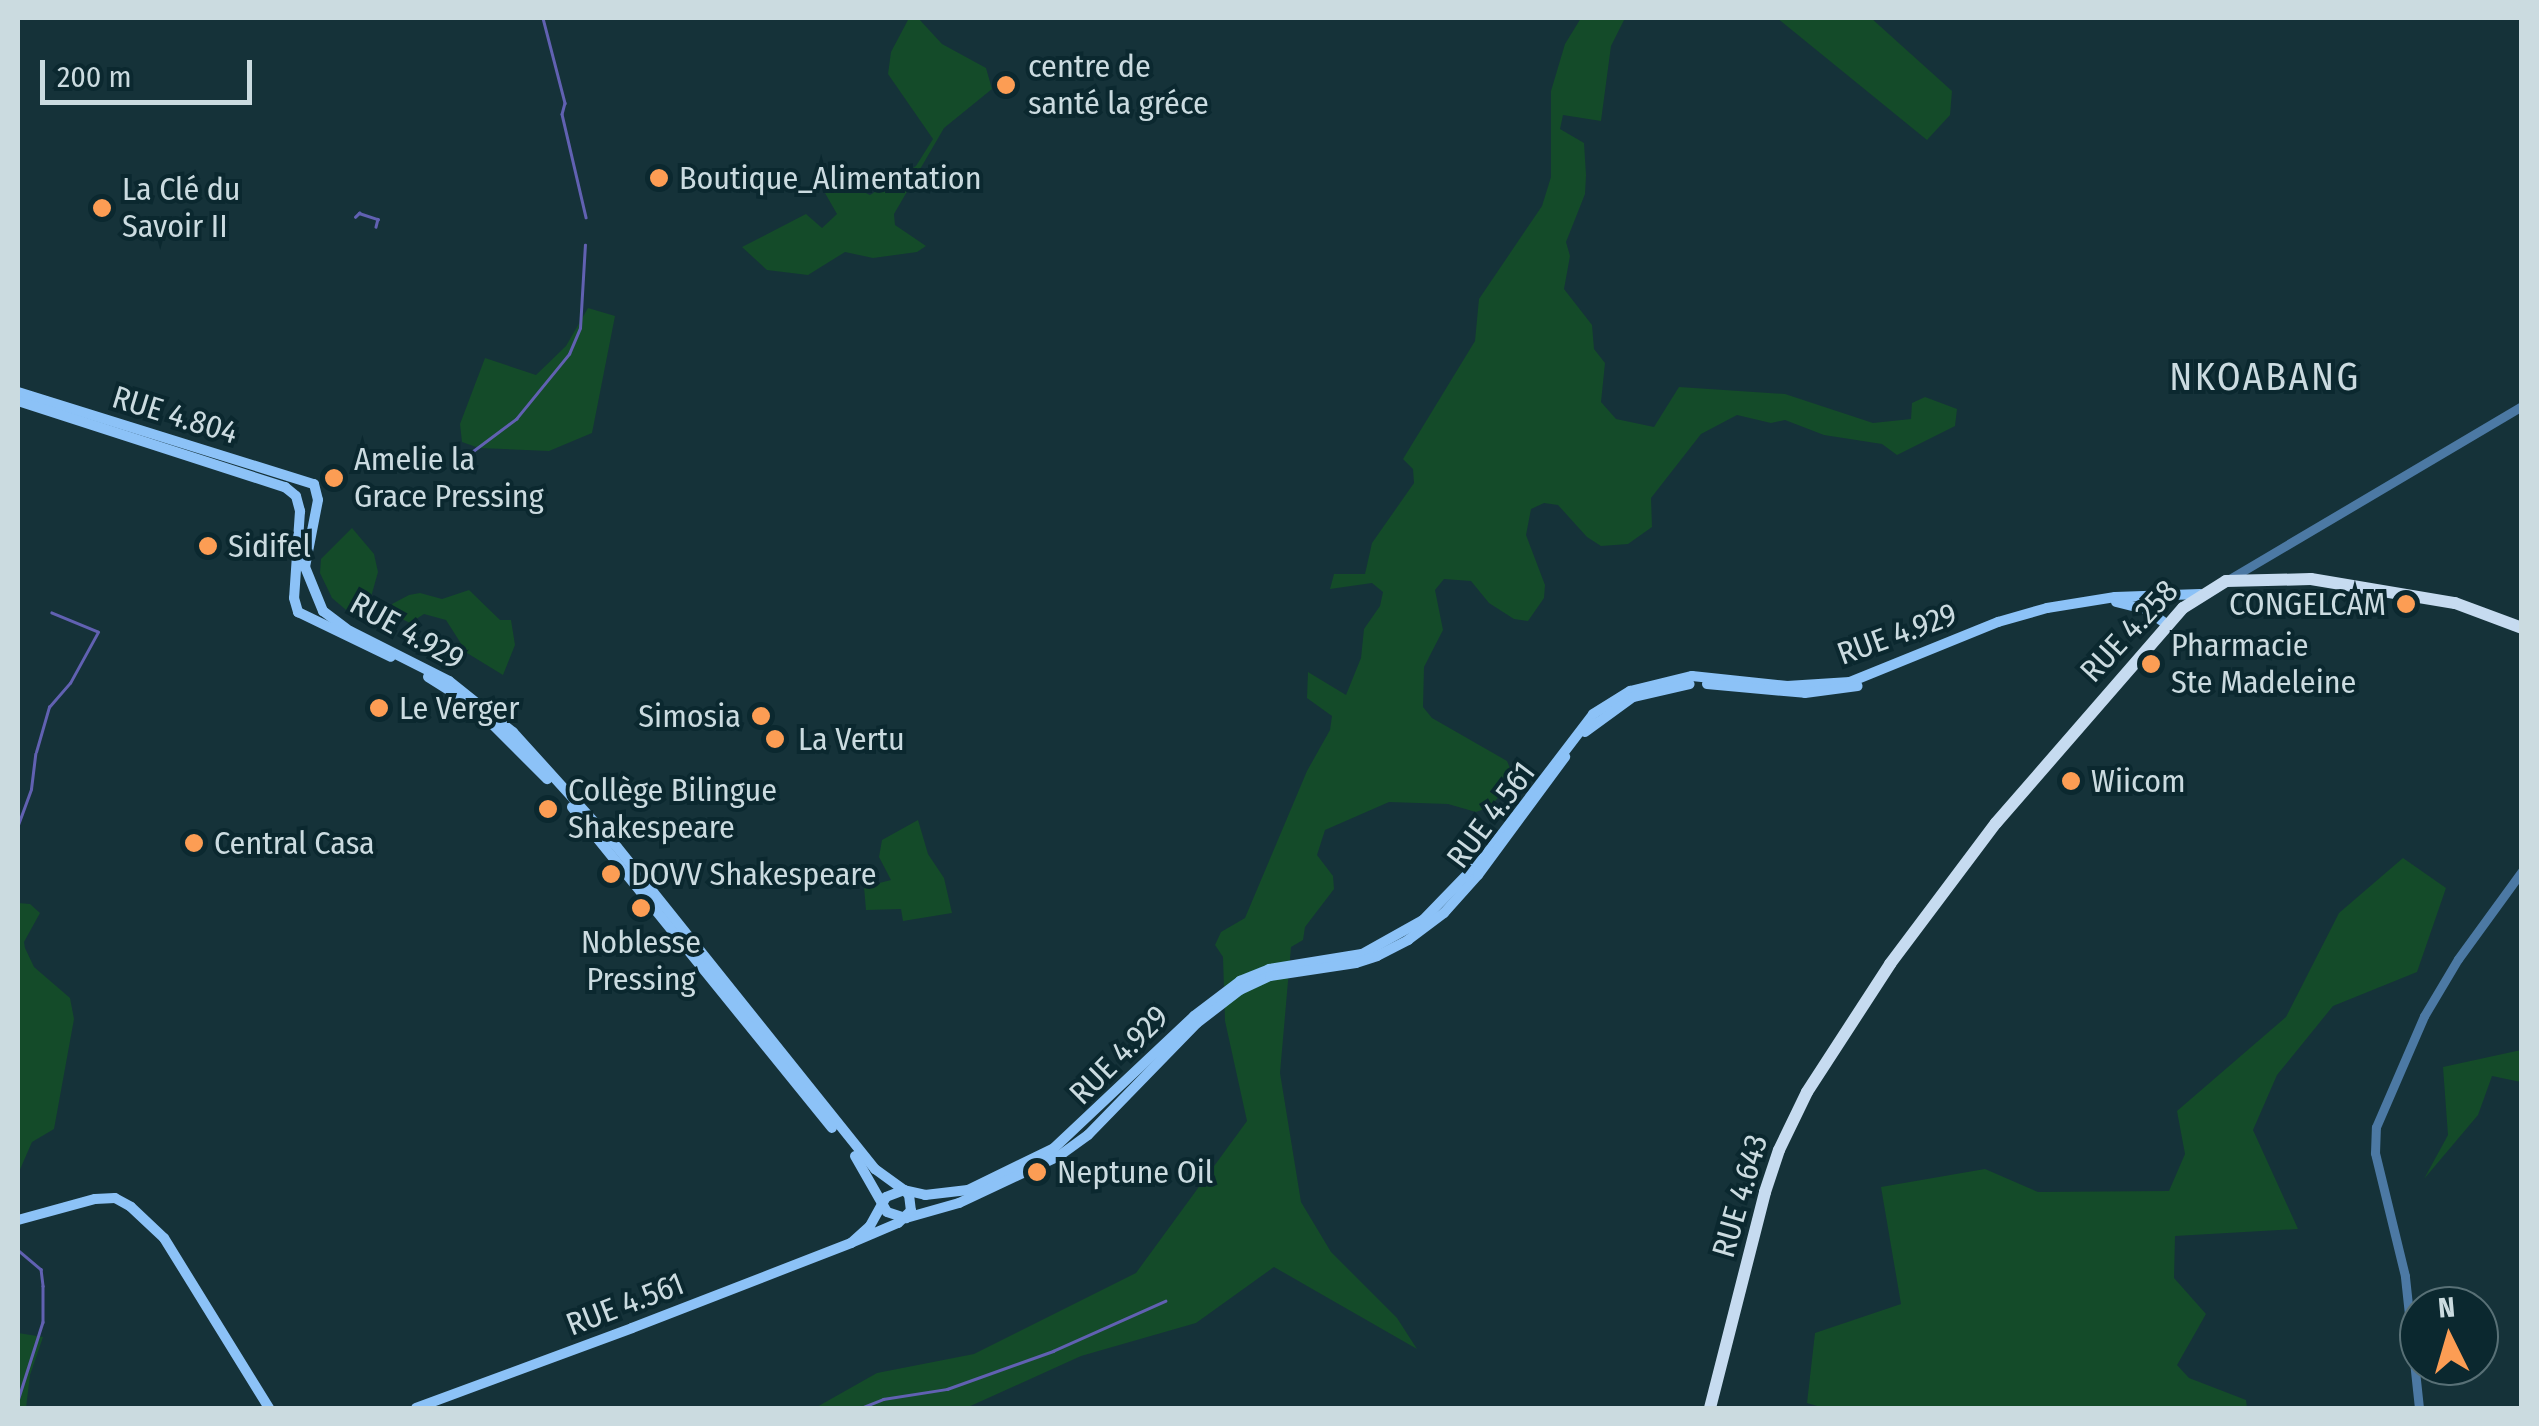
<!DOCTYPE html>
<meta charset="utf-8">
<style>
body{margin:0}
#map{position:relative;width:2539px;height:1426px;overflow:hidden;background:#153239;font-family:"Fira Sans Condensed",sans-serif}
div>[style]{position:absolute}
.green>*{inset:0;background:#144b29}
.stream>*{height:2.5px;margin:-1.25px;padding:0 1.25px;transform-origin:1.25px;border-radius:1.25px;background:#6161b2}
.minor>*{height:9px;margin:-4.5px;padding:0 4.5px;transform-origin:4.5px;border-radius:4.5px;background:#4c79a4}
.major>*{height:10px;margin:-5px;padding:0 5px;transform-origin:5px;border-radius:5px;background:#8cc2f7}
.highway>*{height:12px;margin:-6px;padding:0 6px;transform-origin:6px;border-radius:6px;background:#c6dbf0}
.dots>*{width:28px;height:28px;translate:-50% -50%;box-sizing:border-box;border:5px solid #0b282f;border-radius:50%}
span{translate:-50% -50%;white-space:nowrap;text-align:center;line-height:1.15;-webkit-text-stroke:8px #0b282f;paint-order:stroke}
.poi-label{font-size:32px;color:#cbdbe0}
.left{translate:0 -50%;text-align:left}
.right{translate:-100% -50%;text-align:right}
.street-label{font-size:32px;color:#cbdbe0}
.quarter-label{font-size:38px;color:#cbdbe0;letter-spacing:2.5px}
.frame{position:absolute;inset:0;border:20px solid #cbdbe0;pointer-events:none}
.north{position:absolute;left:2399px;top:1286px;width:100px;height:100px;box-sizing:border-box;background:#0b282f;border:2px solid #587076;border-radius:50%;rotate:355deg;font-size:28px;font-weight:700;line-height:40px;text-align:center;color:#cbdbe0}
.north::after{content:'';display:block;margin:auto;width:35px;height:45px;background:#fc9d54;clip-path:polygon(50% 0,100% 100%,50% 72%,0 100%)}
.scale{position:absolute;left:40px;top:60px;width:212px;height:45px;box-sizing:border-box;border:5px solid #cbdbe0;border-top:0;padding-left:12px;font-size:30px;line-height:35px;white-space:nowrap;color:#cbdbe0;-webkit-text-stroke:8px #0b282f;paint-order:stroke}
</style>
<div id="map">
<div class="green">
<i style="clip-path:polygon(909px 18px,918px 18px,942px 44px,986px 68px,992px 89px,944px 128px,894px 214px,895px 225px,926px 246px,917px 252px,873px 258px,845px 252px,808px 275px,767px 270px,742px 247px,806px 214px,822px 228px,837px 214px,825px 193px,839px 180px,870px 195px,916px 166px,933px 139px,888px 74px,891px 52px)"></i>
<i style="clip-path:polygon(1581px 18px,1625px 18px,1611px 46px,1601px 121px,1563px 115px,1560px 129px,1584px 143px,1586px 175px,1585px 194px,1566px 242px,1570px 256px,1564px 289px,1592px 325px,1594px 349px,1605px 363px,1601px 402px,1616px 419px,1654px 427px,1679px 387px,1785px 394px,1873px 423px,1911px 419px,1912px 403px,1925px 397px,1957px 409px,1955px 426px,1897px 455px,1882px 444px,1824px 435px,1785px 420px,1771px 423px,1737px 415px,1701px 434px,1651px 498px,1652px 527px,1628px 544px,1601px 546px,1587px 537px,1558px 505px,1544px 503px,1531px 509px,1526px 535px,1545px 585px,1544px 598px,1528px 621px,1514px 619px,1489px 603px,1471px 581px,1444px 579px,1435px 590px,1443px 630px,1424px 667px,1423px 707px,1432px 718px,1507px 761px,1512px 773px,1508px 786px,1490px 807px,1476px 812px,1448px 804px,1389px 802px,1325px 830px,1317px 855px,1333px 876px,1334px 889px,1305px 927px,1303px 940px,1291px 947px,1280px 1073px,1301px 1202px,1331px 1252px,1397px 1318px,1417px 1349px,1274px 1267px,1196px 1323px,1081px 1356px,966px 1408px,815px 1408px,877px 1373px,974px 1354px,1136px 1273px,1247px 1121px,1225px 1021px,1223px 957px,1215px 945px,1221px 932px,1245px 918px,1307px 771px,1330px 730px,1332px 716px,1307px 698px,1308px 672px,1346px 695px,1361px 658px,1364px 629px,1380px 606px,1383px 592px,1372px 583px,1330px 589px,1334px 574px,1365px 574px,1372px 543px,1414px 483px,1413px 469px,1403px 459px,1475px 341px,1479px 299px,1542px 206px,1551px 177px,1551px 91px,1565px 44px)"></i>
<i style="clip-path:polygon(1777px 18px,1871px 18px,1952px 91px,1950px 115px,1927px 140px)"></i>
<i style="clip-path:polygon(588px 308px,615px 316px,592px 433px,549px 451px,479px 448px,462px 442px,460px 424px,485px 358px,536px 375px,566px 346px)"></i>
<i style="clip-path:polygon(352px 528px,374px 554px,378px 572px,371px 597px,361px 611px,352px 615px,332px 598px,320px 573px,321px 559px)"></i>
<i style="clip-path:polygon(469px 590px,500px 620px,511px 620px,515px 645px,503px 675px,467px 653px,446px 620px,424px 614px,410px 623px,394px 615px,392px 604px,409px 595px,420px 593px,442px 599px)"></i>
<i style="clip-path:polygon(918px 820px,928px 854px,944px 878px,952px 913px,903px 921px,901px 909px,866px 910px,864px 887px,891px 880px,879px 857px,882px 840px)"></i>
<i style="clip-path:polygon(2403px 858px,2446px 888px,2417px 972px,2333px 1006px,2277px 1075px,2253px 1130px,2298px 1229px,2175px 1236px,2174px 1278px,2206px 1314px,2177px 1365px,2189px 1378px,2246px 1400px,2247px 1408px,1824px 1408px,1807px 1403px,1815px 1333px,1901px 1304px,1881px 1187px,1985px 1169px,2038px 1192px,2169px 1191px,2185px 1154px,2177px 1111px,2286px 1017px,2339px 913px)"></i>
<i style="clip-path:polygon(18px 903px,30px 904px,40px 913px,24px 942px,25px 948px,34px 967px,70px 998px,74px 1019px,54px 1129px,32px 1142px,18px 1174px)"></i>
<i style="clip-path:polygon(2521px 1050px,2521px 1082px,2492px 1076px,2478px 1115px,2424px 1179px,2448px 1135px,2443px 1067px)"></i>
<i style="clip-path:polygon(18px 1333px,43px 1337px,30px 1375px,26px 1408px,18px 1408px)"></i>
</div>
<div class="stream">
<i style="left:543px;top:18px;width:88px;rotate:75.5deg"></i>
<i style="left:565px;top:103px;width:11px;rotate:105deg"></i>
<i style="left:562px;top:114px;width:106px;rotate:76.9deg"></i>
<i style="left:355px;top:217px;width:6px;rotate:-45deg"></i>
<i style="left:359px;top:213px;width:20px;rotate:18deg"></i>
<i style="left:378px;top:219px;width:8px;rotate:104deg"></i>
<i style="left:469px;top:454px;width:59px;rotate:-36.7deg"></i>
<i style="left:516px;top:419px;width:84px;rotate:-50.8deg"></i>
<i style="left:569px;top:354px;width:28px;rotate:-67deg"></i>
<i style="left:580px;top:328px;width:83px;rotate:-86.6deg"></i>
<i style="left:36px;top:752px;width:47px;rotate:-73.9deg"></i>
<i style="left:49px;top:707px;width:32px;rotate:-49deg"></i>
<i style="left:70px;top:683px;width:58px;rotate:-61.2deg"></i>
<i style="left:98px;top:632px;width:50px;rotate:-157.6deg"></i>
<i style="left:18px;top:825px;width:38px;rotate:-70deg"></i>
<i style="left:31px;top:789px;width:35px;rotate:-83deg"></i>
<i style="left:18px;top:1250px;width:30px;rotate:40deg"></i>
<i style="left:41px;top:1269px;width:17px;rotate:83deg"></i>
<i style="left:43px;top:1286px;width:36px;rotate:90deg"></i>
<i style="left:43px;top:1322px;width:83px;rotate:107.6deg"></i>
<i style="left:861px;top:1408px;width:24px;rotate:-22deg"></i>
<i style="left:883px;top:1399px;width:65px;rotate:-8.9deg"></i>
<i style="left:947px;top:1389px;width:113px;rotate:-19.7deg"></i>
<i style="left:1053px;top:1351px;width:123px;rotate:-24.1deg"></i>
</div>
<div class="minor">
<i style="left:2226px;top:581px;width:344px;rotate:-30.6deg"></i>
<i style="left:2419px;top:1408px;width:133px;rotate:-96.1deg"></i>
<i style="left:2405px;top:1276px;width:127px;rotate:-103.7deg"></i>
<i style="left:2375px;top:1153px;width:26px;rotate:-88deg"></i>
<i style="left:2376px;top:1127px;width:121px;rotate:-66.6deg"></i>
<i style="left:2424px;top:1016px;width:66px;rotate:-59.2deg"></i>
<i style="left:2458px;top:959px;width:109px;rotate:-54deg"></i>
</div>
<div class="major">
<i style="left:18px;top:392px;width:310px;rotate:17.3deg"></i>
<i style="left:314px;top:484px;width:16px;rotate:76deg"></i>
<i style="left:318px;top:500px;width:68px;rotate:101deg"></i>
<i style="left:305px;top:567px;width:48px;rotate:67.8deg"></i>
<i style="left:323px;top:611px;width:34px;rotate:37deg"></i>
<i style="left:350px;top:631px;width:111px;rotate:26.8deg"></i>
<i style="left:449px;top:681px;width:82px;rotate:38.6deg"></i>
<i style="left:513px;top:732px;width:155px;rotate:47.9deg"></i>
<i style="left:617px;top:847px;width:413px;rotate:51.3deg"></i>
<i style="left:875px;top:1169px;width:36px;rotate:36deg"></i>
<i style="left:904px;top:1190px;width:22px;rotate:13deg"></i>
<i style="left:925px;top:1195px;width:43px;rotate:-6.6deg"></i>
<i style="left:968px;top:1190px;width:96px;rotate:-26deg"></i>
<i style="left:1054px;top:1148px;width:192px;rotate:-43.3deg"></i>
<i style="left:1194px;top:1016px;width:58px;rotate:-37.3deg"></i>
<i style="left:1240px;top:981px;width:31px;rotate:-22deg"></i>
<i style="left:1269px;top:969px;width:94px;rotate:-9.2deg"></i>
<i style="left:1362px;top:954px;width:70px;rotate:-29.1deg"></i>
<i style="left:1423px;top:920px;width:89px;rotate:-45.9deg"></i>
<i style="left:1485px;top:856px;width:178px;rotate:-52.7deg"></i>
<i style="left:1593px;top:714px;width:44px;rotate:-31.9deg"></i>
<i style="left:1630px;top:691px;width:64px;rotate:-13.6deg"></i>
<i style="left:1692px;top:676px;width:96px;rotate:6deg"></i>
<i style="left:1787px;top:686px;width:63px;rotate:-3.6deg"></i>
<i style="left:1850px;top:682px;width:160px;rotate:-22.1deg"></i>
<i style="left:1998px;top:622px;width:51px;rotate:-15.9deg"></i>
<i style="left:2047px;top:608px;width:69px;rotate:-9.2deg"></i>
<i style="left:2115px;top:597px;width:85px;rotate:-2deg"></i>
<i style="left:18px;top:401px;width:281px;rotate:17.9deg"></i>
<i style="left:285px;top:487px;width:14px;rotate:39deg"></i>
<i style="left:296px;top:496px;width:16px;rotate:75deg"></i>
<i style="left:300px;top:511px;width:87px;rotate:93.9deg"></i>
<i style="left:294px;top:598px;width:15px;rotate:74deg"></i>
<i style="left:298px;top:612px;width:103px;rotate:25.8deg"></i>
<i style="left:2116px;top:602px;width:30px;rotate:14deg"></i>
<i style="left:2145px;top:609px;width:28px;rotate:35deg"></i>
<i style="left:428px;top:677px;width:38px;rotate:32deg"></i>
<i style="left:1707px;top:684px;width:98px;rotate:5.2deg"></i>
<i style="left:1805px;top:693px;width:53px;rotate:-7.5deg"></i>
<i style="left:485px;top:717px;width:88px;rotate:45deg"></i>
<i style="left:1585px;top:732px;width:59px;rotate:-36.1deg"></i>
<i style="left:1633px;top:697px;width:58px;rotate:-12.8deg"></i>
<i style="left:572px;top:807px;width:413px;rotate:51deg"></i>
<i style="left:855px;top:1156px;width:64px;rotate:60.3deg"></i>
<i style="left:887px;top:1212px;width:20px;rotate:18deg"></i>
<i style="left:906px;top:1218px;width:55px;rotate:-15.8deg"></i>
<i style="left:959px;top:1203px;width:110px;rotate:-25.2deg"></i>
<i style="left:1059px;top:1156px;width:36px;rotate:-36deg"></i>
<i style="left:1088px;top:1135px;width:156px;rotate:-45.8deg"></i>
<i style="left:1197px;top:1023px;width:54px;rotate:-37.5deg"></i>
<i style="left:1240px;top:990px;width:33px;rotate:-25deg"></i>
<i style="left:1270px;top:976px;width:87px;rotate:-8.6deg"></i>
<i style="left:1356px;top:963px;width:22px;rotate:-18deg"></i>
<i style="left:1377px;top:956px;width:35px;rotate:-27deg"></i>
<i style="left:1408px;top:940px;width:45px;rotate:-36.9deg"></i>
<i style="left:1444px;top:913px;width:51px;rotate:-48.2deg"></i>
<i style="left:1478px;top:875px;width:147px;rotate:-53.6deg"></i>
<i style="left:18px;top:1220px;width:80px;rotate:-15.3deg"></i>
<i style="left:95px;top:1199px;width:20px;rotate:-3deg"></i>
<i style="left:115px;top:1198px;width:18px;rotate:29deg"></i>
<i style="left:131px;top:1207px;width:45px;rotate:43.2deg"></i>
<i style="left:164px;top:1238px;width:200px;rotate:58.3deg"></i>
<i style="left:416px;top:1408px;width:230px;rotate:-20.3deg"></i>
<i style="left:632px;top:1328px;width:235px;rotate:-21.2deg"></i>
<i style="left:851px;top:1243px;width:51px;rotate:-23.1deg"></i>
<i style="left:898px;top:1223px;width:18px;rotate:-43deg"></i>
<i style="left:911px;top:1211px;width:16px;rotate:-97deg"></i>
<i style="left:909px;top:1195px;width:7px;rotate:-135deg"></i>
<i style="left:904px;top:1190px;width:19px;rotate:159deg"></i>
<i style="left:886px;top:1197px;width:33px;rotate:119deg"></i>
<i style="left:870px;top:1226px;width:25px;rotate:138deg"></i>
</div>
<div class="highway">
<i style="left:1710px;top:1408px;width:223px;rotate:-75.7deg"></i>
<i style="left:1765px;top:1192px;width:44px;rotate:-71.6deg"></i>
<i style="left:1779px;top:1150px;width:64px;rotate:-64.2deg"></i>
<i style="left:1807px;top:1092px;width:153px;rotate:-57deg"></i>
<i style="left:1890px;top:964px;width:176px;rotate:-53.1deg"></i>
<i style="left:1996px;top:823px;width:285px;rotate:-49deg"></i>
<i style="left:2183px;top:608px;width:51px;rotate:-32.1deg"></i>
<i style="left:2226px;top:581px;width:85px;rotate:-1.3deg"></i>
<i style="left:2311px;top:579px;width:146px;rotate:9.5deg"></i>
<i style="left:2455px;top:603px;width:72px;rotate:20.5deg"></i>
</div>
<div class="dots">
<i style="left:1006px;top:85px;background:#fc9d54"></i>
<i style="left:659px;top:178px;background:#fc9d54"></i>
<i style="left:102px;top:208px;background:#fc9d54"></i>
<i style="left:334px;top:478px;background:#fc9d54"></i>
<i style="left:208px;top:546px;background:#fc9d54"></i>
<i style="left:2406px;top:604px;background:#fc9d54"></i>
<i style="left:2151px;top:664px;background:#fc9d54"></i>
<i style="left:379px;top:708px;background:#fc9d54"></i>
<i style="left:761px;top:716px;background:#fc9d54"></i>
<i style="left:775px;top:739px;background:#fc9d54"></i>
<i style="left:2071px;top:781px;background:#fc9d54"></i>
<i style="left:548px;top:809px;background:#fc9d54"></i>
<i style="left:194px;top:843px;background:#fc9d54"></i>
<i style="left:611px;top:874px;background:#fc9d54"></i>
<i style="left:641px;top:908px;background:#fc9d54"></i>
<i style="left:1037px;top:1172px;background:#fc9d54"></i>
</div>
<div class="poi-label">
<span class="left" style="left:1028px;top:85px">centre de<br>santé la gréce</span>
<span class="left" style="left:679px;top:178px">Boutique_Alimentation</span>
<span class="left" style="left:122px;top:208px">La Clé du<br>Savoir II</span>
<span class="left" style="left:354px;top:478px">Amelie la<br>Grace Pressing</span>
<span class="left" style="left:228px;top:546px">Sidifel</span>
<span class="right" style="left:2386px;top:604px">CONGELCAM</span>
<span class="left" style="left:2171px;top:664px">Pharmacie<br>Ste Madeleine</span>
<span class="left" style="left:399px;top:708px">Le Verger</span>
<span class="right" style="left:741px;top:716px">Simosia</span>
<span class="left" style="left:798px;top:739px">La Vertu</span>
<span class="left" style="left:2091px;top:781px">Wiicom</span>
<span class="left" style="left:568px;top:809px">Collège Bilingue<br>Shakespeare</span>
<span class="left" style="left:214px;top:843px">Central Casa</span>
<span class="left" style="left:631px;top:874px">DOVV Shakespeare</span>
<span style="left:641px;top:961px">Noblesse<br>Pressing</span>
<span class="left" style="left:1057px;top:1172px">Neptune Oil</span>
</div>
<div class="street-label">
<span style="left:175px;top:415px;rotate:17deg">RUE 4.804</span>
<span style="left:407px;top:631px;rotate:29deg">RUE 4.929</span>
<span style="left:2129px;top:631px;rotate:-47deg">RUE 4.258</span>
<span style="left:1897px;top:634px;rotate:-20deg">RUE 4.929</span>
<span style="left:1491px;top:815px;rotate:-53deg">RUE 4.561</span>
<span style="left:1119px;top:1055px;rotate:-45deg">RUE 4.929</span>
<span style="left:1740px;top:1196px;rotate:-74deg">RUE 4.643</span>
<span style="left:625px;top:1304px;rotate:-21deg">RUE 4.561</span>
</div>
<div class="quarter-label">
<span style="left:2265px;top:378px">NKOABANG</span>
</div>
<div class="frame"></div>
<div class="north">N</div>
<div class="scale">200 m</div>
</div>
